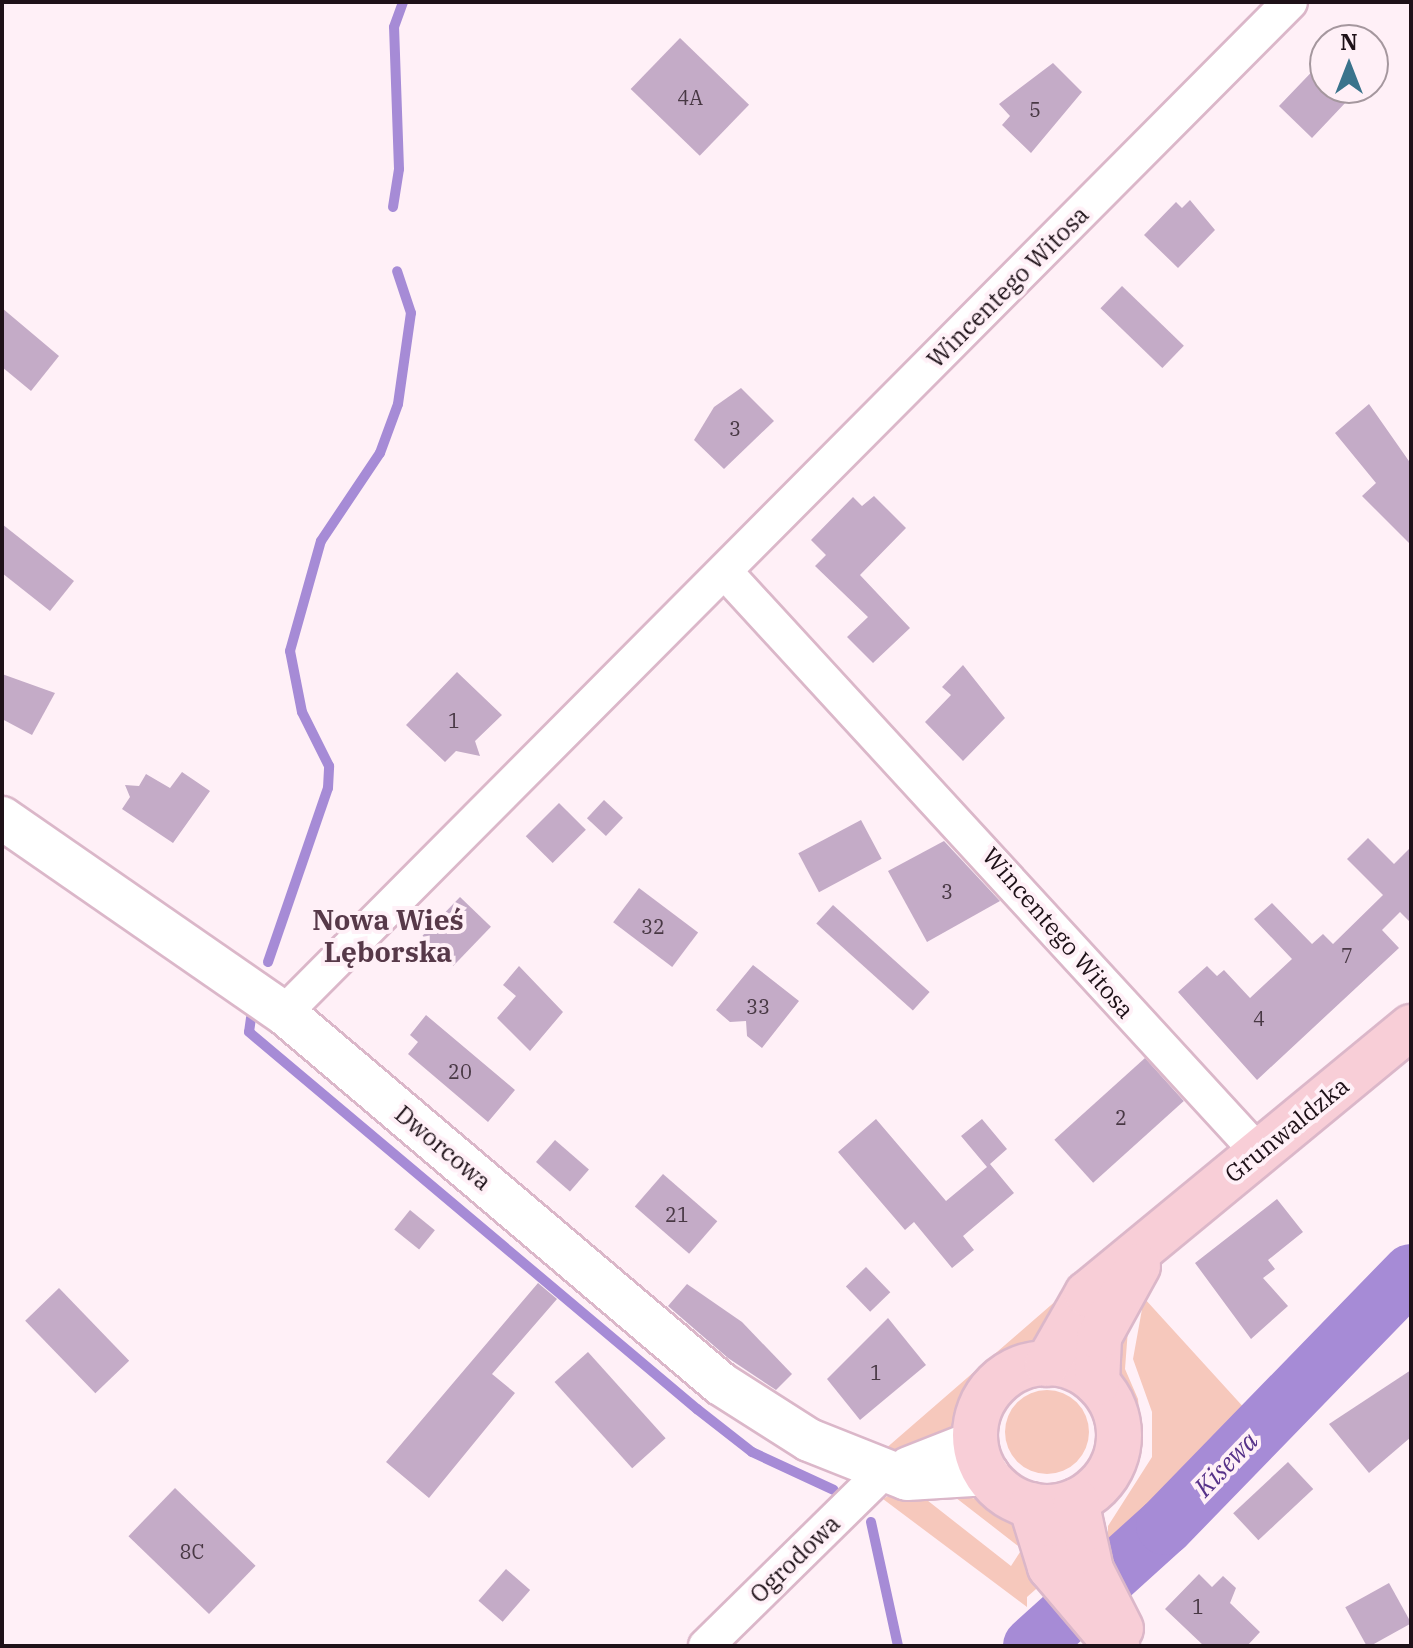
<!DOCTYPE html>
<meta charset="utf-8">
<style>
body{margin:0}
#map{position:relative;width:1413px;height:1648px;overflow:hidden;background:#fff0f7;font-family:"IBM Plex Serif",serif}
div>[style]{position:absolute}
.green>*{inset:0;background:#f6c8bc}
.round{border-radius:50%}
.stream>*{height:10px;margin:-5px;padding:0 5px;transform-origin:5px;border-radius:5px;background:#a68bd6}
.river>*{height:58px;margin:-29px;padding:0 29px;transform-origin:29px;border-radius:29px;background:#a68bd6}
.building>*{inset:0;background:#c4abc7;transform-origin:0 0}
.roads{filter:drop-shadow(2px 0 #dbb7c9) drop-shadow(-2px 0 #dbb7c9) drop-shadow(0 2px #dbb7c9) drop-shadow(0 -2px #dbb7c9)}
.minor>*{height:34px;margin:-17px;padding:0 17px;transform-origin:17px;border-radius:17px;background:#fff}
.tertiary>*{height:42px;margin:-21px;padding:0 21px;transform-origin:21px;border-radius:21px;background:#fff}
.secondary>*{height:44px;margin:-22px;padding:0 22px;transform-origin:22px;border-radius:22px;background:#f8ced7}
.secondary>.ring{margin:-22px;padding:0;box-sizing:content-box;background:none;border:44px solid #f8ced7;border-radius:50%}
span{translate:-50% -50%;white-space:nowrap;text-align:center;line-height:1.15;-webkit-text-stroke:8px #fff0f7;paint-order:stroke}
.number-label{font-size:20px;color:#483844}
.number-label span{-webkit-text-stroke-width:0}
.street-label{font-size:24px;color:#1e1118}
.water-label{font-size:26px;color:#573289;font-style:italic}
.quarter-label{font-size:28px;color:#573949;font-weight:700}
.frame{position:absolute;inset:0;border:4px solid #1e1118;pointer-events:none}
.north{position:absolute;left:1309px;top:24px;width:80px;height:80px;box-sizing:border-box;background:#fff0f7;border:2px solid #a5979e;border-radius:50%;rotate:0deg;font-size:22px;font-weight:700;line-height:32px;text-align:center;color:#1e1118}
.north::after{content:'';display:block;margin:auto;width:28px;height:36px;background:#3a738c;clip-path:polygon(50% 0,100% 100%,50% 72%,0 100%)}
</style>
<div id="map">
<div class="green">
<i style="clip-path:polygon(1104px 1259px,1043px 1335px,982px 1375px,953px 1427px,901px 1452px,884px 1450px)"></i>
<i style="clip-path:polygon(1144px 1298px,1247px 1411px,1108px 1545px,1108px 1526px,1152px 1457px,1152px 1412px,1133px 1359px)"></i>
<i style="clip-path:polygon(1129px 1316px,1125px 1369px,1138px 1399px,1142px 1443px,1133px 1478px,1102px 1514px,1134px 1443px,1115px 1358px)"></i>
<i class="round" style="left:1005px;top:1390px;width:84px;height:84px"></i>
<i style="clip-path:polygon(895px 1492px,918px 1493px,1011px 1566px,1022px 1549px,951px 1494px,982px 1500px,1016px 1523px,1044px 1582px,1027px 1597px,1027px 1607px,883px 1499px)"></i>
</div>
<div class="stream">
<i style="left:393px;top:207px;width:38px;rotate:-81deg"></i>
<i style="left:399px;top:169px;width:142px;rotate:-92deg"></i>
<i style="left:394px;top:27px;width:27px;rotate:-70deg"></i>
<i style="left:268px;top:962px;width:184px;rotate:-71deg"></i>
<i style="left:328px;top:788px;width:22px;rotate:-87deg"></i>
<i style="left:329px;top:766px;width:60px;rotate:-116.6deg"></i>
<i style="left:302px;top:712px;width:62px;rotate:-101.1deg"></i>
<i style="left:290px;top:651px;width:114px;rotate:-74.3deg"></i>
<i style="left:321px;top:541px;width:106px;rotate:-56.2deg"></i>
<i style="left:380px;top:453px;width:52px;rotate:-69.8deg"></i>
<i style="left:398px;top:404px;width:92px;rotate:-81.9deg"></i>
<i style="left:411px;top:313px;width:44px;rotate:-108.4deg"></i>
<i style="left:251px;top:1018px;width:14px;rotate:98deg"></i>
<i style="left:249px;top:1032px;width:586px;rotate:40.08deg"></i>
<i style="left:697px;top:1409px;width:70px;rotate:38deg"></i>
<i style="left:752px;top:1452px;width:90px;rotate:24.9deg"></i>
<i style="left:871px;top:1522px;width:127px;rotate:77.7deg"></i>
</div>
<div class="river">
<i style="left:1032px;top:1646px;width:179px;rotate:-42.1deg"></i>
<i style="left:1165px;top:1526px;width:353px;rotate:-45.8deg"></i>
</div>
<div class="building">
<i style="left:680px;top:38px;width:96px;height:71px;rotate:44deg"></i>
<i style="clip-path:polygon(1325px 58px,1325px 88px,1347px 101px,1312px 138px,1279px 106px)"></i>
<i style="clip-path:polygon(1053px 63px,1082px 92px,1031px 153px,1002px 125px,1010px 116px,999px 104px)"></i>
<i style="clip-path:polygon(1190px 200px,1215px 230px,1178px 268px,1144px 235px,1176px 202px,1182px 208px)"></i>
<i style="left:1122px;top:286px;width:86px;height:31px;rotate:44deg"></i>
<i style="clip-path:polygon(2px 308px,59px 356px,31px 391px,2px 367px)"></i>
<i style="clip-path:polygon(741px 388px,774px 421px,724px 469px,694px 440px,714px 407px)"></i>
<i style="clip-path:polygon(1369px 404px,1411px 464px,1411px 545px,1362px 496px,1376px 483px,1335px 433px)"></i>
<i style="clip-path:polygon(874px 496px,906px 528px,860px 575px,910px 628px,873px 663px,847px 637px,868px 617px,815px 566px,826px 555px,811px 540px,853px 497px,862px 506px)"></i>
<i style="clip-path:polygon(2px 524px,74px 581px,50px 611px,2px 573px)"></i>
<i style="clip-path:polygon(963px 665px,1005px 718px,963px 761px,925px 722px,951px 695px,942px 687px)"></i>
<i style="clip-path:polygon(457px 672px,502px 715px,475px 741px,480px 756px,456px 751px,445px 762px,406px 725px)"></i>
<i style="clip-path:polygon(2px 674px,55px 693px,32px 735px,2px 719px)"></i>
<i style="clip-path:polygon(182px 772px,210px 791px,173px 843px,122px 809px,130px 797px,125px 785px,139px 786px,146px 774px,170px 788px)"></i>
<i style="left:604px;top:800px;width:26px;height:25px;rotate:43deg"></i>
<i style="left:559px;top:803px;width:38px;height:47px;rotate:45deg"></i>
<i style="left:861px;top:820px;width:44px;height:71px;rotate:62deg"></i>
<i style="clip-path:polygon(1368px 838px,1394px 864px,1411px 847px,1411px 923px,1400px 912px,1382px 930px,1399px 948px,1257px 1080px,1178px 992px,1207px 966px,1217px 976px,1224px 970px,1250px 998px,1292px 959px,1254px 919px,1272px 903px,1312px 944px,1323px 934px,1333px 944px,1383px 895px,1347px 859px)"></i>
<i style="clip-path:polygon(944px 841px,1000px 901px,927px 942px,888px 871px)"></i>
<i style="left:639px;top:888px;width:74px;height:43px;rotate:37deg"></i>
<i style="left:460px;top:897px;width:43px;height:54px;rotate:44deg"></i>
<i style="left:833px;top:905px;width:130px;height:25px;rotate:42deg"></i>
<i style="clip-path:polygon(753px 965px,799px 1001px,762px 1048px,747px 1036px,746px 1021px,730px 1022px,716px 1010px)"></i>
<i style="clip-path:polygon(519px 966px,563px 1012px,530px 1051px,497px 1018px,516px 996px,503px 985px)"></i>
<i style="clip-path:polygon(426px 1015px,515px 1090px,488px 1122px,408px 1054px,418px 1042px,410px 1035px)"></i>
<i style="left:1145px;top:1058px;width:58px;height:122px;rotate:48deg"></i>
<i style="clip-path:polygon(876px 1119px,946px 1201px,987px 1167px,961px 1136px,982px 1119px,1007px 1149px,990px 1164px,1014px 1193px,963px 1236px,974px 1250px,952px 1268px,914px 1222px,905px 1230px,838px 1152px)"></i>
<i style="left:555px;top:1140px;width:45px;height:29px;rotate:41deg"></i>
<i style="left:663px;top:1174px;width:72px;height:43px;rotate:41deg"></i>
<i style="clip-path:polygon(1277px 1199px,1303px 1232px,1268px 1260px,1275px 1269px,1263px 1278px,1288px 1306px,1251px 1339px,1195px 1263px)"></i>
<i style="left:410px;top:1210px;width:32px;height:25px;rotate:39deg"></i>
<i style="left:866px;top:1267px;width:35px;height:28px;rotate:46deg"></i>
<i style="clip-path:polygon(538px 1283px,557px 1299px,492px 1374px,515px 1393px,429px 1498px,386px 1462px)"></i>
<i style="clip-path:polygon(687px 1284px,742px 1322px,792px 1374px,776px 1390px,728px 1358px,668px 1306px)"></i>
<i style="left:59px;top:1288px;width:101px;height:47px;rotate:46deg"></i>
<i style="clip-path:polygon(888px 1318px,926px 1365px,860px 1420px,827px 1379px)"></i>
<i style="left:588px;top:1352px;width:116px;height:45px;rotate:48deg"></i>
<i style="clip-path:polygon(1411px 1370px,1411px 1437px,1369px 1473px,1329px 1424px)"></i>
<i style="left:1288px;top:1462px;width:37px;height:75px;rotate:47deg"></i>
<i style="left:175px;top:1488px;width:112px;height:67px;rotate:44deg"></i>
<i style="left:506px;top:1569px;width:32px;height:42px;rotate:41deg"></i>
<i style="clip-path:polygon(1199px 1574px,1212px 1587px,1223px 1576px,1236px 1588px,1230px 1603px,1260px 1632px,1247px 1646px,1204px 1646px,1165px 1609px)"></i>
<i style="left:1389px;top:1583px;width:46px;height:50px;rotate:61deg"></i>
</div>
<div class="roads">
<div class="minor">
<i style="left:726px;top:573px;width:788px;rotate:47.42deg"></i>
<i style="left:284px;top:1013px;width:1426px;rotate:-45.14deg"></i>
<i style="left:706px;top:1646px;width:250px;rotate:-44.5deg"></i>
</div>
<div class="tertiary">
<i style="left:2px;top:818px;width:343px;rotate:34.7deg"></i>
<i style="left:284px;top:1013px;width:573px;rotate:40.33deg"></i>
<i style="left:721px;top:1384px;width:104px;rotate:32.5deg"></i>
<i style="left:809px;top:1440px;width:105px;rotate:21.7deg"></i>
<i style="left:907px;top:1479px;width:81px;rotate:-3.5deg"></i>
<i style="left:909px;top:1468px;width:71px;rotate:-21.5deg"></i>
</div>
<div class="secondary">
<i class="ring" style="left:975px;top:1363px;width:100px;height:100px"></i>
<i style="left:1047px;top:1364px;width:81px;rotate:-60.3deg"></i>
<i style="left:1087px;top:1294px;width:420px;rotate:-39.5deg"></i>
<i style="left:1097px;top:1383px;width:46px;rotate:-87.5deg"></i>
<i style="left:1099px;top:1337px;width:81px;rotate:-61.2deg"></i>
<i style="left:1076px;top:1501px;width:71px;rotate:77.7deg"></i>
<i style="left:1091px;top:1570px;width:66px;rotate:63deg"></i>
<i style="left:1031px;top:1505px;width:65px;rotate:73deg"></i>
<i style="left:1050px;top:1567px;width:104px;rotate:49.7deg"></i>
</div>
</div>
<div class="number-label">
<span style="left:690px;top:97px">4A</span>
<span style="left:1035px;top:109px">5</span>
<span style="left:735px;top:428px">3</span>
<span style="left:454px;top:720px">1</span>
<span style="left:947px;top:891px">3</span>
<span style="left:653px;top:926px">32</span>
<span style="left:1347px;top:955px">7</span>
<span style="left:758px;top:1006px">33</span>
<span style="left:1259px;top:1018px">4</span>
<span style="left:460px;top:1071px">20</span>
<span style="left:1121px;top:1117px">2</span>
<span style="left:677px;top:1214px">21</span>
<span style="left:876px;top:1372px">1</span>
<span style="left:192px;top:1551px">8C</span>
<span style="left:1198px;top:1606px">1</span>
</div>
<div class="street-label">
<span style="left:1008px;top:287px;rotate:-45deg">Wincentego Witosa</span>
<span style="left:1058px;top:933px;rotate:49deg">Wincentego Witosa</span>
<span style="left:1287px;top:1130px;rotate:-39deg">Grunwaldzka</span>
<span style="left:443px;top:1148px;rotate:40deg">Dworcowa</span>
<span style="left:795px;top:1559px;rotate:-44deg">Ogrodowa</span>
</div>
<div class="water-label">
<span style="left:1226px;top:1464px;rotate:-46deg">Kisewa</span>
</div>
<div class="quarter-label">
<span style="left:388px;top:936px">Nowa Wieś<br>Lęborska</span>
</div>
<div class="frame"></div>
<div class="north">N</div>
</div>
